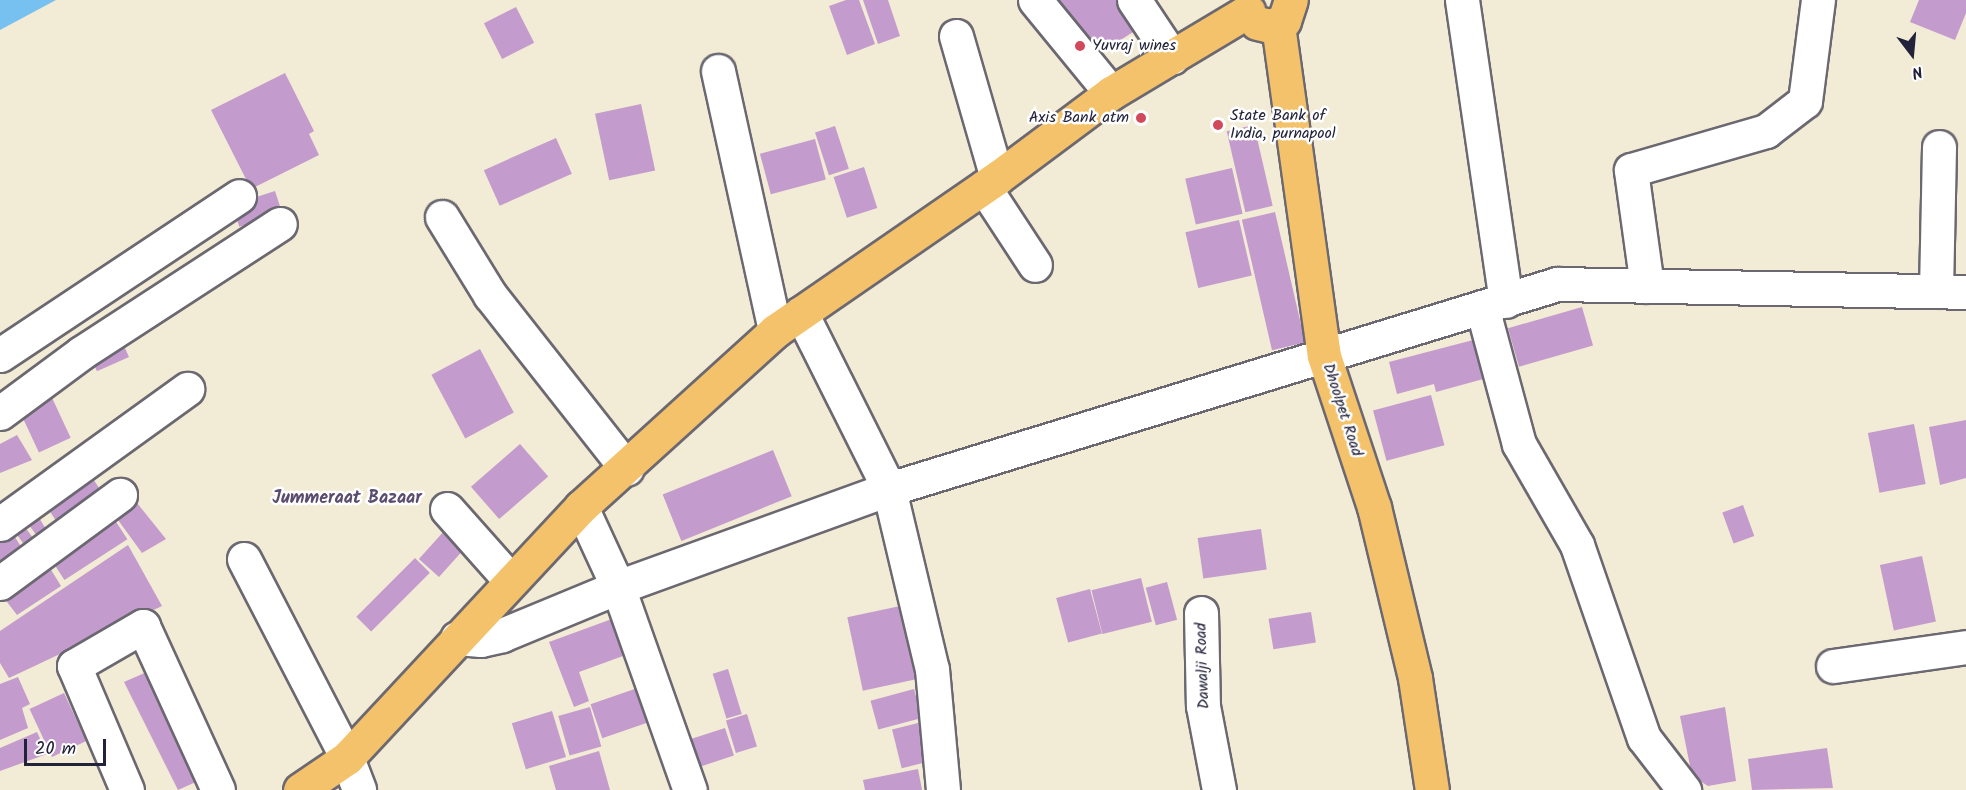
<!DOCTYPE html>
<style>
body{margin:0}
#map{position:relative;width:1966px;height:790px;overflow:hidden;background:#f2ebd5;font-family:Kalam,sans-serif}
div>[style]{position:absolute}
.water>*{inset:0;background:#77c1f0}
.building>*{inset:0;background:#c39bcd;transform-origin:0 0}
.roads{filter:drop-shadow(2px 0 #6b6871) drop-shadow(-2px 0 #6b6871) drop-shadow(0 2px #6b6871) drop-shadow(0 -2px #6b6871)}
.minor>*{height:33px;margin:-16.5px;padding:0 16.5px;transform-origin:16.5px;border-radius:16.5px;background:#fff}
.major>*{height:33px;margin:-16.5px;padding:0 16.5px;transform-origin:16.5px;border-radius:16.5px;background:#f3c26a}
.dots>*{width:16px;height:16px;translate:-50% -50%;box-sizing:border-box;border:3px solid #fff;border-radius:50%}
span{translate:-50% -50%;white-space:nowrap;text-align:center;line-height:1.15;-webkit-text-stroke:5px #fff;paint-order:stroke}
.poi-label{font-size:16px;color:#22223b}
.left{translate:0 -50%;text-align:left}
.right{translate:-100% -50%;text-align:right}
.street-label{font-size:16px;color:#22223b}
.neighbourhood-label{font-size:18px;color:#5a4c6e;font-weight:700}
.north{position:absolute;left:1882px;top:24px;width:60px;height:60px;-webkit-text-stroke:4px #fff;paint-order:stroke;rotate:164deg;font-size:16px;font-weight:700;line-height:24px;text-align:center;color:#22223b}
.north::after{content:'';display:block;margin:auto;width:21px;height:27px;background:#22223b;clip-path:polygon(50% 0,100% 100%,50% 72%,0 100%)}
.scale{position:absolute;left:24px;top:739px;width:82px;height:27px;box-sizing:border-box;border:3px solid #22223b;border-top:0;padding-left:8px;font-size:18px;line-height:21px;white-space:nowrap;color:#22223b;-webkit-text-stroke:4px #fff;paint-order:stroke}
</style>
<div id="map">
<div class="water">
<i style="clip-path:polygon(0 0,56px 0,0 30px)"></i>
</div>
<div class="building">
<i style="clip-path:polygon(846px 0,859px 0,875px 44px,847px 55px,829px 6px)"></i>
<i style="clip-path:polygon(863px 0,888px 0,900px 36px,878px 44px)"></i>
<i style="clip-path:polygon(1057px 0,1128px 0,1144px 25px,1094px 57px)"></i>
<i style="clip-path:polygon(1919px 0,1966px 0,1966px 13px,1955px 40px,1910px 22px)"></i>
<i style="left:516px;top:7px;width:40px;height:36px;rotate:63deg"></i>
<i style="clip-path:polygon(285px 73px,314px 131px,309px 134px,319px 155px,251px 189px,211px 110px)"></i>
<i style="left:641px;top:104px;width:68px;height:47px;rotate:78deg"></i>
<i style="left:1254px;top:125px;width:83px;height:28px;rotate:77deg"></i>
<i style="left:835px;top:126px;width:45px;height:21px;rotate:72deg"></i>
<i style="left:556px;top:138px;width:39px;height:79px;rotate:66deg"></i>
<i style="left:815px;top:139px;width:42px;height:57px;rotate:75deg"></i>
<i style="left:864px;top:167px;width:43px;height:32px;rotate:72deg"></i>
<i style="left:1232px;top:168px;width:47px;height:48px;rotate:77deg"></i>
<i style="left:275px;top:191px;width:23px;height:45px;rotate:72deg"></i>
<i style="left:1275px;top:212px;width:134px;height:34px;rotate:77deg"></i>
<i style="left:1239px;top:220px;width:57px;height:55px;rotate:77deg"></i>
<i style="left:1582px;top:307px;width:40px;height:77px;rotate:74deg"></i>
<i style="left:120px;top:337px;width:22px;height:35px;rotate:66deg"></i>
<i style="clip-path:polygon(1477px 339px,1487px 378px,1436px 392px,1434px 384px,1397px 394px,1389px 362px)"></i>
<i style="left:480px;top:349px;width:72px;height:55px;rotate:62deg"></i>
<i style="left:47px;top:387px;width:56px;height:35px;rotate:65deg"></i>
<i style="left:1431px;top:395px;width:52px;height:60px;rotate:75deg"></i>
<i style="clip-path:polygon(1966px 420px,1966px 478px,1940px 485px,1929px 427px)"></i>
<i style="left:1914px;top:424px;width:61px;height:47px;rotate:79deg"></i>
<i style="clip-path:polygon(17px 435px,32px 460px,0 473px,0 444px)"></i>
<i style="left:520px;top:444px;width:43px;height:65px;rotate:49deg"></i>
<i style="left:773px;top:450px;width:50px;height:119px;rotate:68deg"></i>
<i style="left:88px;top:471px;width:33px;height:54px;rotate:57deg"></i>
<i style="clip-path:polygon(137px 503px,166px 539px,142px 553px,118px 520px)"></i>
<i style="left:1743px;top:505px;width:33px;height:22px;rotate:70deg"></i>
<i style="clip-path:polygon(33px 508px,49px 534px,40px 540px,23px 517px)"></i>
<i style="left:111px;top:514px;width:30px;height:75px;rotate:57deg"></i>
<i style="left:18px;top:518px;width:31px;height:11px;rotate:53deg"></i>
<i style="clip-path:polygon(8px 526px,25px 553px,0 572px,0 532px)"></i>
<i style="left:1261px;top:529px;width:41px;height:64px;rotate:82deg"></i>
<i style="left:445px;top:530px;width:27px;height:39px;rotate:42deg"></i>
<i style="clip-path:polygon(128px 545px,162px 606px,9px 678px,0 663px,0 631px)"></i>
<i style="left:1922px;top:556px;width:67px;height:43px;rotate:78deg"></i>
<i style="left:415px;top:558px;width:21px;height:83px;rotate:45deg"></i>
<i style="clip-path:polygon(45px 560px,61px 586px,17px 615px,1px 594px)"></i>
<i style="left:1141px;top:578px;width:45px;height:51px;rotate:76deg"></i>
<i style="left:1167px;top:582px;width:39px;height:22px;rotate:75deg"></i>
<i style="left:1090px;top:589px;width:46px;height:35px;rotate:75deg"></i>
<i style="left:905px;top:605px;width:75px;height:59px;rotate:78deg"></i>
<i style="left:1311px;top:612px;width:31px;height:43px;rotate:81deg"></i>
<i style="clip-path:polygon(620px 616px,634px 652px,579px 672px,589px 701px,574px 707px,549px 642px)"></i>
<i style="clip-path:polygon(158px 667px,207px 777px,178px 790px,124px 682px)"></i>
<i style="left:728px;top:669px;width:47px;height:16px;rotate:73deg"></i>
<i style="clip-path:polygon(18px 677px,30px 704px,22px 708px,28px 728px,0 740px,0 684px)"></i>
<i style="left:652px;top:683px;width:36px;height:65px;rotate:71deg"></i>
<i style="left:914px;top:689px;width:30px;height:45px;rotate:75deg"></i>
<i style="left:64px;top:693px;width:53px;height:38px;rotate:65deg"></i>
<i style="left:590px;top:707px;width:41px;height:33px;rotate:74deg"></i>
<i style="clip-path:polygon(1725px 707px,1736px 781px,1708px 786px,1692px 776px,1680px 716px)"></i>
<i style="left:552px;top:711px;width:48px;height:42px;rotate:73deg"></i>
<i style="left:747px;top:714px;width:34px;height:22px;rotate:73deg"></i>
<i style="left:926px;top:721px;width:40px;height:35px;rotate:76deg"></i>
<i style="left:725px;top:728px;width:29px;height:35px;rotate:72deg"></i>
<i style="clip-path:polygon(37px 732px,47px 754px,0 771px,0 748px)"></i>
<i style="clip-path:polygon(1827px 748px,1833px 788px,1752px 790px,1748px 759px)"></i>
<i style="clip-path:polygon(599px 751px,610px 790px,556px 790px,549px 766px)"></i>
<i style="clip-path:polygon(918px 769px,922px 790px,865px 790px,863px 780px)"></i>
</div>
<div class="roads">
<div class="minor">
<i style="left:1035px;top:0;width:120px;rotate:50.7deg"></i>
<i style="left:1134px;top:0;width:69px;rotate:56.3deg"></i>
<i style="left:1462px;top:0;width:304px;rotate:81.7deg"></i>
<i style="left:956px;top:36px;width:148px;rotate:73.9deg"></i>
<i style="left:718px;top:71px;width:266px;rotate:77.6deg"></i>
<i style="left:984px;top:187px;width:93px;rotate:56.8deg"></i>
<i style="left:442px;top:217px;width:92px;rotate:58.4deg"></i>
<i style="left:490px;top:295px;width:221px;rotate:51.8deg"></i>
<i style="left:1647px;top:286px;width:117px;rotate:-97.9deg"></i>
<i style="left:1631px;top:170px;width:141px;rotate:-16.1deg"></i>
<i style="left:1766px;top:131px;width:49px;rotate:-37.6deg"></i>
<i style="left:1805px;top:101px;width:102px;rotate:-82.7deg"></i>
<i style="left:1936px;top:291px;width:144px;rotate:-88.8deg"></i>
<i style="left:1482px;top:307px;width:142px;rotate:74.9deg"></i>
<i style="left:1519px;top:444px;width:116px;rotate:60.1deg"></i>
<i style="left:1577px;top:545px;width:204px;rotate:70.9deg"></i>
<i style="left:1644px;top:738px;width:66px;rotate:52.4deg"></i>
<i style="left:801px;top:313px;width:197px;rotate:63.4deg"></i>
<i style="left:889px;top:489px;width:185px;rotate:76.6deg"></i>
<i style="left:932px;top:669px;width:121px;rotate:84.8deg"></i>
<i style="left:0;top:355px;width:287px;rotate:-33.6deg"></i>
<i style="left:0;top:413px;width:101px;rotate:-36.5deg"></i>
<i style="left:81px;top:353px;width:237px;rotate:-33deg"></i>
<i style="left:581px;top:507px;width:88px;rotate:65.2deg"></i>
<i style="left:618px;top:587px;width:215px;rotate:70.5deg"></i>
<i style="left:447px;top:509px;width:96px;rotate:48.4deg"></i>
<i style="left:0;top:524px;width:231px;rotate:-35.8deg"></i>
<i style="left:244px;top:559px;width:224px;rotate:62.6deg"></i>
<i style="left:347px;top:758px;width:34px;rotate:69deg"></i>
<i style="left:0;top:583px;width:149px;rotate:-36.3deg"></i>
<i style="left:1201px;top:613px;width:93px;rotate:88.8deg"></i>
<i style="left:1203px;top:706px;width:86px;rotate:79.2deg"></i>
<i style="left:457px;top:638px;width:24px;rotate:5deg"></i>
<i style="left:481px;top:640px;width:22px;rotate:-13deg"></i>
<i style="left:502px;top:635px;width:126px;rotate:-22.5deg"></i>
<i style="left:618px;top:587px;width:288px;rotate:-19.9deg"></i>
<i style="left:889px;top:489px;width:699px;rotate:-17.06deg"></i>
<i style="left:1557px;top:284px;width:409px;rotate:1.1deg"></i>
<i style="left:1833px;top:666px;width:134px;rotate:-8.1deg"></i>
<i style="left:127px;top:790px;width:135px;rotate:-113.1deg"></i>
<i style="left:74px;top:666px;width:80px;rotate:-30.1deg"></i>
<i style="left:143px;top:626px;width:180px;rotate:65.4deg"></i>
</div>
<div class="major">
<i style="left:1257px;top:23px;width:13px;rotate:13deg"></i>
<i style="left:1270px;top:26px;width:15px;rotate:-20deg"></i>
<i style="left:1284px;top:21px;width:22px;rotate:-72deg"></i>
<i style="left:1278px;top:25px;width:334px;rotate:82.1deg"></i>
<i style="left:1324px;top:356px;width:159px;rotate:71.7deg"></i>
<i style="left:1374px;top:507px;width:176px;rotate:76.5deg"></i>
<i style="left:1415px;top:678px;width:113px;rotate:81.4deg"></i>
<i style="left:300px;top:790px;width:57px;rotate:-34.2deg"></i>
<i style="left:347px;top:758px;width:343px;rotate:-47deg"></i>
<i style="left:581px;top:507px;width:262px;rotate:-42.2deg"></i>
<i style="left:775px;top:331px;width:270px;rotate:-34.6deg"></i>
<i style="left:997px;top:178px;width:142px;rotate:-36.7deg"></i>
<i style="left:1111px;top:93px;width:160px;rotate:-30.9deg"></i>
</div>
</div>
<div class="dots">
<i style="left:1080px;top:46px;background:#d1495b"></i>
<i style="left:1141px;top:118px;background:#d1495b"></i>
<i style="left:1218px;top:125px;background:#d1495b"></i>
</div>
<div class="poi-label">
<span class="left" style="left:1092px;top:46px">Yuvraj wines</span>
<span class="left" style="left:1230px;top:125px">State Bank of<br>India, purnapool</span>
<span class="right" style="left:1129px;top:118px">Axis Bank atm</span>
</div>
<div class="street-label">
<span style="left:1342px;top:410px;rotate:72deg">Dhoolpet Road</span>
<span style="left:1203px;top:666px;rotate:-92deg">Dawalji Road</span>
</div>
<div class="neighbourhood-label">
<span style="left:347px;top:499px">Jummeraat Bazaar</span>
</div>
<div class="north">N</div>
<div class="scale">20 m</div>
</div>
